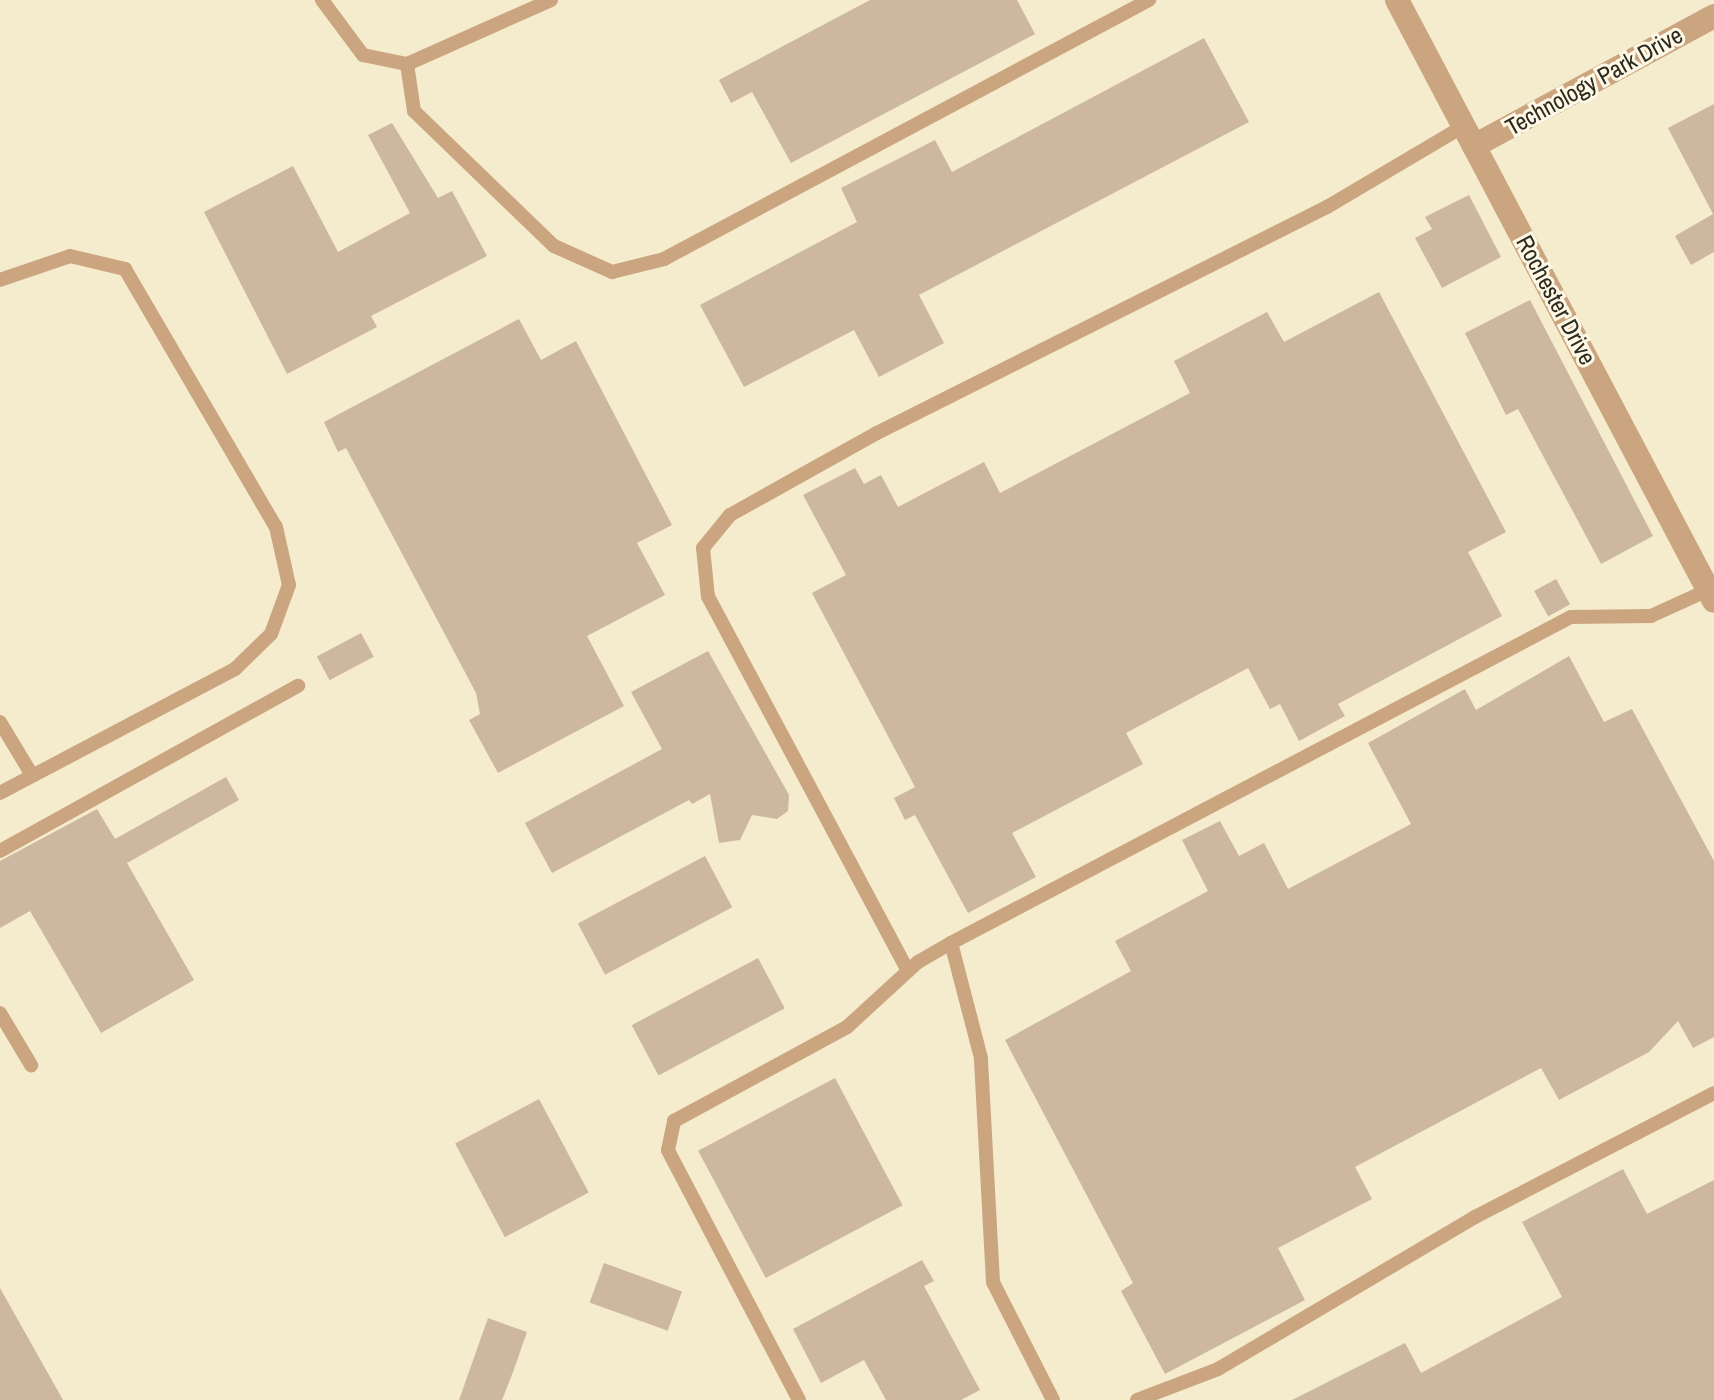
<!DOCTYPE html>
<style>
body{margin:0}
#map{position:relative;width:1714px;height:1400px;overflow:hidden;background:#f4eccd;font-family:"Archivo Narrow",sans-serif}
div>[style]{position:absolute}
.building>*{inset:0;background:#ceb7a0;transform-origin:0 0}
.lane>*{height:14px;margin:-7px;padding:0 7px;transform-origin:7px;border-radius:7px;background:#cba580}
.street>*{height:24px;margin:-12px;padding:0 12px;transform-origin:12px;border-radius:12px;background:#cba580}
span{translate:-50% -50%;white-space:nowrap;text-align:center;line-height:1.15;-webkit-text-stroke:6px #fef9e7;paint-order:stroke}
.street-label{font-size:24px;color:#2d2a1f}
</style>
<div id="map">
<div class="building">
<i style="clip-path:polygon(870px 0,1017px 0,1035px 34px,791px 163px,752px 92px,731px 103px,719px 80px)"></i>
<i style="clip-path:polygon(1204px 38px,1249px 122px,919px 295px,944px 343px,879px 377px,854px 330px,744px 387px,700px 305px,857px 222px,841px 188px,935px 140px,952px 172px)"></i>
<i style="clip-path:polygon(1714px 104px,1714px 252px,1691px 265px,1675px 236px,1713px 214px,1668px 128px)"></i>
<i style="clip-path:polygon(392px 123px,438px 198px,452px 191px,487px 256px,371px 316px,377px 327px,287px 374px,204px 212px,293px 166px,338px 252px,410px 213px,368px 135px)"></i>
<i style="clip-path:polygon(1469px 195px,1501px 257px,1442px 288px,1415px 238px,1432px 229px,1425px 217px)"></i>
<i style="clip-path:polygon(1379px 292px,1506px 532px,1468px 552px,1502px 616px,1338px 704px,1345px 716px,1299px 741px,1280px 704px,1270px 709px,1248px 668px,1126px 733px,1143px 764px,1012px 833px,1036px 877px,968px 913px,915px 815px,905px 820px,894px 798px,915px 787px,812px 593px,846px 575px,803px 495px,855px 468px,864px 484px,881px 475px,898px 507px,984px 462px,1000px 493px,1190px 393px,1174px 361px,1267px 312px,1284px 342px)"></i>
<i style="clip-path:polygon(1530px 300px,1653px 536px,1601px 564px,1518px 409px,1506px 415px,1465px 333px)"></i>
<i style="clip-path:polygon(519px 319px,541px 360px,576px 341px,672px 525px,637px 543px,665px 595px,587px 636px,624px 706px,498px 773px,469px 720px,480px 714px,476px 693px,346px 448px,338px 452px,324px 422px)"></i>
<i style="left:1556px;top:579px;width:29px;height:25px;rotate:61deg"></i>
<i style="left:361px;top:633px;width:27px;height:50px;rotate:62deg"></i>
<i style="clip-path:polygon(708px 651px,789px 795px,788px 811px,777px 819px,752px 815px,740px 840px,719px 843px,710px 794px,692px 804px,689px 800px,552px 873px,525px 823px,662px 749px,631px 692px)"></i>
<i style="clip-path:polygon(1569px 656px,1604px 722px,1632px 709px,1714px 861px,1714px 1037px,1693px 1048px,1678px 1021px,1649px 1052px,1559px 1100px,1541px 1068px,1355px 1167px,1372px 1199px,1278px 1248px,1305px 1300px,1165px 1374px,1121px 1291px,1133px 1283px,1005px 1040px,1131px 971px,1115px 941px,1208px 891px,1182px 840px,1220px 821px,1239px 856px,1264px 843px,1288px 889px,1411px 824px,1368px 743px,1465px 689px,1476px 710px)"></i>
<i style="clip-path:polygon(226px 777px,239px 800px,127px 863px,194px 980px,101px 1033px,30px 911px,0 928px,0 861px,97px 809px,115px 839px)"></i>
<i style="left:705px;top:856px;width:58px;height:144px;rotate:62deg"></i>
<i style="left:758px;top:958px;width:57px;height:143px;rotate:62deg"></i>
<i style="left:835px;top:1078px;width:144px;height:155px;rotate:62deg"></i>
<i style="left:539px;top:1099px;width:106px;height:95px;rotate:62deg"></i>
<i style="clip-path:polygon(1623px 1169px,1647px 1214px,1714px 1180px,1714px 1400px,1292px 1400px,1405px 1343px,1421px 1373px,1562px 1297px,1522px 1222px)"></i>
<i style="clip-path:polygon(922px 1260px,934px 1281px,924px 1286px,980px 1390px,961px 1400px,886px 1400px,864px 1360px,821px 1383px,793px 1329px)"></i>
<i style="left:604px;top:1263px;width:83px;height:42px;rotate:20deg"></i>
<i style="clip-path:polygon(0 1288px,63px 1400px,0 1400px)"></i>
<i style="clip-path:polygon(488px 1318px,527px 1332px,513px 1372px,502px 1400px,459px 1400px)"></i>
</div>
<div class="lane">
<i style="left:322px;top:0;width:69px;rotate:53.3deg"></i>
<i style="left:363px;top:55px;width:45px;rotate:11.6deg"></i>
<i style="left:551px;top:0;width:158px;rotate:156deg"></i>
<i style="left:407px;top:64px;width:48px;rotate:81.5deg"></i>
<i style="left:414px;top:111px;width:194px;rotate:44deg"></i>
<i style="left:554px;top:246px;width:64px;rotate:24.1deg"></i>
<i style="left:612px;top:272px;width:54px;rotate:-14deg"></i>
<i style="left:664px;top:259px;width:550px;rotate:-28.1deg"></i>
<i style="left:0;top:280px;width:74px;rotate:-18.9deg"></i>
<i style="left:70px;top:256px;width:57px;rotate:13.3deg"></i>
<i style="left:125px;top:269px;width:299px;rotate:59.7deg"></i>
<i style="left:276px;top:527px;width:59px;rotate:77.4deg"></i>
<i style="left:289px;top:585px;width:52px;rotate:110.2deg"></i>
<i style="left:271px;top:634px;width:50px;rotate:135.8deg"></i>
<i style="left:235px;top:669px;width:266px;rotate:152.2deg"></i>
<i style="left:0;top:722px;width:62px;rotate:58.9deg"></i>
<i style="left:0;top:851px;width:341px;rotate:-29deg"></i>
<i style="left:908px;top:971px;width:424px;rotate:-118.1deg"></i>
<i style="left:708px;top:597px;width:49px;rotate:-95.8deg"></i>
<i style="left:703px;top:548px;width:43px;rotate:-50.7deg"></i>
<i style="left:730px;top:515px;width:168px;rotate:-29.2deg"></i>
<i style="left:877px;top:433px;width:504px;rotate:-26.67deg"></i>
<i style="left:1327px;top:207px;width:159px;rotate:-30.6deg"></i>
<i style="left:0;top:1013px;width:61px;rotate:59.2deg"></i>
<i style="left:799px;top:1400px;width:282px;rotate:-117.7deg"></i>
<i style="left:668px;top:1150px;width:30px;rotate:-78deg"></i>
<i style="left:674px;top:1121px;width:197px;rotate:-28.5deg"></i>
<i style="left:847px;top:1027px;width:96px;rotate:-42.5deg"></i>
<i style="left:918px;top:962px;width:38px;rotate:-30deg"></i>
<i style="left:1053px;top:1400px;width:132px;rotate:-117deg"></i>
<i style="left:993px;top:1282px;width:224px;rotate:-93.1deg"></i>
<i style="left:981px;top:1058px;width:119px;rotate:-104.6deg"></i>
<i style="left:951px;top:943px;width:700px;rotate:-27.74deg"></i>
<i style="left:1571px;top:617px;width:80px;rotate:-0.7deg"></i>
<i style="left:1651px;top:616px;width:63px;rotate:-24.5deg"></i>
<i style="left:1137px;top:1400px;width:87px;rotate:-20.9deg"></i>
<i style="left:1218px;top:1369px;width:299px;rotate:-30.6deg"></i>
<i style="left:1475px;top:1217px;width:269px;rotate:-27.4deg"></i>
</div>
<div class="street">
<i style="left:1397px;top:0;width:679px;rotate:62.19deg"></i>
<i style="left:1474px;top:146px;width:273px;rotate:-28.4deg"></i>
</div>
<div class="street-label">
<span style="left:1594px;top:81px;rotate:-29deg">Technology Park Drive</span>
<span style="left:1556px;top:300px;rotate:62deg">Rochester Drive</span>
</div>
</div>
